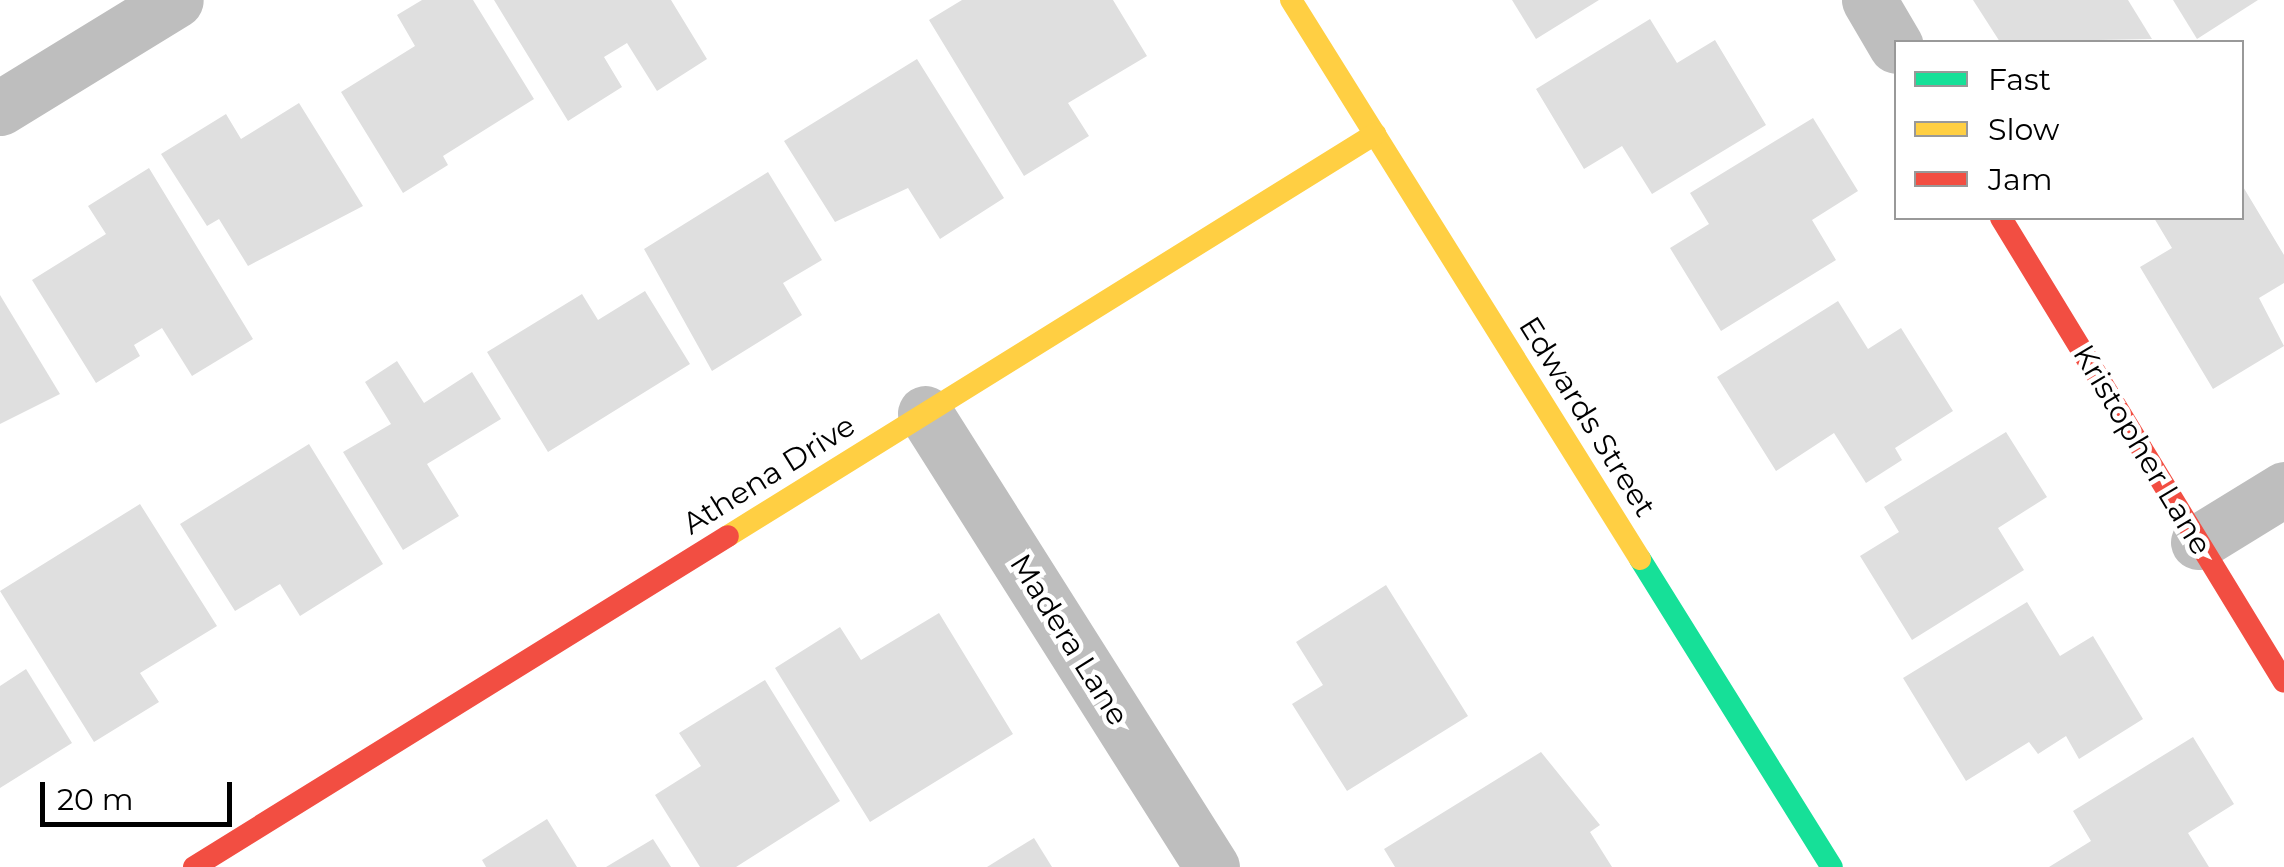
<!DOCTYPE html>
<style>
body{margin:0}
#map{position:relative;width:2284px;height:867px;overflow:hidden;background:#fff;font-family:Montserrat,sans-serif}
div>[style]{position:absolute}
.building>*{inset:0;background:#dfdfdf}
.street>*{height:55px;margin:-27.5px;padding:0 27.5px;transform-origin:27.5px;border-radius:27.5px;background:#bebebe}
.fast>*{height:22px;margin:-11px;padding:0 11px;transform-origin:11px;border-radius:11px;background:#16e098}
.slow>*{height:22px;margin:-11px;padding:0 11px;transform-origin:11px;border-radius:11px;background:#ffcf43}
.jam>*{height:22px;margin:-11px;padding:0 11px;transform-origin:11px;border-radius:11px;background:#f24e42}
span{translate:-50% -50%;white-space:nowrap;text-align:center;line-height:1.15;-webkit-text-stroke:9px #fff;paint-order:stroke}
.street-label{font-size:30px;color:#000}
.legend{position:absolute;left:1894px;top:40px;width:350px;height:180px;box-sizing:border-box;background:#fff;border:2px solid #999;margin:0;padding:12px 18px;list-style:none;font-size:30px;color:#000}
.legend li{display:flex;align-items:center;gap:20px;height:50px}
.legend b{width:50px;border:2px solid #999}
.scale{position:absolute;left:40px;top:782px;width:192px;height:45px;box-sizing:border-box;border:5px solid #000;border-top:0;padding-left:12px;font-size:30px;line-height:35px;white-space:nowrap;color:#000;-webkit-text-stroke:8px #fff;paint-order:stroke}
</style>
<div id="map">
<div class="building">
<i style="clip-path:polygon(422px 0,473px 0,534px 99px,443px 156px,448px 165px,403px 193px,341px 92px,415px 46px,397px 15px)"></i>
<i style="clip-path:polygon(494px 0,671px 0,707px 59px,657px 91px,627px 43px,604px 57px,622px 87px,568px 121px)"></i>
<i style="clip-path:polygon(962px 0,1113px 0,1147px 56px,1068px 103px,1089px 136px,1024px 176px,929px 20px)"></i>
<i style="clip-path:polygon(1512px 0,1599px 0,1536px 39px)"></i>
<i style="clip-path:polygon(1973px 0,2128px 0,2152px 39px,2000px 42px)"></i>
<i style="clip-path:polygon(2173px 0,2258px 0,2197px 39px)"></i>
<i style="clip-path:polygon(1650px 19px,1677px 63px,1715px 40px,1766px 125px,1652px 194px,1622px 146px,1584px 169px,1536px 89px)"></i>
<i style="clip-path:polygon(917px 59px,1004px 198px,940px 239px,908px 188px,835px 222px,784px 141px)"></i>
<i style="clip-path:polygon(299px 103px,363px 206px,248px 266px,219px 219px,207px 226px,161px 154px,226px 114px,241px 139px)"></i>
<i style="clip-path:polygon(1813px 118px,1858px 191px,1812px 220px,1836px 260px,1721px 331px,1670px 248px,1709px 224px,1690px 193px)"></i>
<i style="clip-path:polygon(149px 168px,253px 339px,192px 376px,162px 328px,134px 345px,140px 356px,96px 383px,32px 280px,106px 234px,88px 206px)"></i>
<i style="clip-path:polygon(768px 172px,822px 260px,783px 283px,802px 315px,712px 371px,644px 249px)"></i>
<i style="clip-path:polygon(2242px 185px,2284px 255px,2284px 283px,2259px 298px,2284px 346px,2213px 389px,2140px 267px,2172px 248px,2154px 218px,2242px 218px)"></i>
<i style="clip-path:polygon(645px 291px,690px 364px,548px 452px,487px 352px,582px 294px,598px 320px)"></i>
<i style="clip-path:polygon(0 295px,60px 394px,0 424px)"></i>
<i style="clip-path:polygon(1838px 301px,1868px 349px,1901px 328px,1953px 411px,1895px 448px,1902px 460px,1866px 483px,1834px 433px,1776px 471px,1717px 377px)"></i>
<i style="clip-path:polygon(397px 361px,424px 403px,472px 372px,501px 419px,427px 464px,459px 516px,403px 550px,343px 452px,391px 424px,365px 382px)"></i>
<i style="clip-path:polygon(2006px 432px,2047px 497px,1998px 528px,2024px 570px,1912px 640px,1860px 556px,1899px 532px,1884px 507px)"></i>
<i style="clip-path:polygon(309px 444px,383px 564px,300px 616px,280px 584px,235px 611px,180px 524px)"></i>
<i style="clip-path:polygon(140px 504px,217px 626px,140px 673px,159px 702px,94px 742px,0 591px)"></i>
<i style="clip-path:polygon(1386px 585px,1468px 716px,1347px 791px,1292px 704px,1323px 685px,1296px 642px)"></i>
<i style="clip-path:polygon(2027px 602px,2060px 656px,2093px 636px,2143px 719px,2079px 759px,2066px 736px,2038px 754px,2029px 742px,1966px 781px,1903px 678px)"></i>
<i style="clip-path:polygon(939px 613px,1013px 734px,870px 822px,775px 668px,840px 627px,861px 660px)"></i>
<i style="clip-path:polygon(26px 669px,72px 743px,0 788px,0 686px)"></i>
<i style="clip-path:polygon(765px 680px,840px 801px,736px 867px,700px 867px,655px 795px,701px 766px,679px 733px)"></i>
<i style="clip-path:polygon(2193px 737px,2234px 804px,2188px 833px,2209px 867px,2049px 867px,2091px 841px,2073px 811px)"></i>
<i style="clip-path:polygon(1541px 752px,1600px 825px,1590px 832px,1612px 867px,1395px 867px,1384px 849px)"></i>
<i style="clip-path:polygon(547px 819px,577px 867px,486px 867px,482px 860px)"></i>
<i style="clip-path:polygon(1034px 838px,1052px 867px,987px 867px)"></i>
<i style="clip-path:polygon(653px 839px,671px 867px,606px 867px)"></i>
</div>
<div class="street">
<i style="left:1869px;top:0;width:53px;rotate:59.6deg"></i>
<i style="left:0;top:108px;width:206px;rotate:-31.5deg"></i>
<i style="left:925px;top:413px;width:537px;rotate:57.7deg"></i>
<i style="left:2198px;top:542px;width:101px;rotate:-31.6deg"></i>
</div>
<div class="fast">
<i style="left:1640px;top:559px;width:363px;rotate:58.1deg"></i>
</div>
<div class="slow">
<i style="left:1291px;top:0;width:659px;rotate:58.02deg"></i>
<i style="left:728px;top:536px;width:762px;rotate:-31.85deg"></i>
</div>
<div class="jam">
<i style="left:2001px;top:218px;width:543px;rotate:58.62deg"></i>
<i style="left:194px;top:867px;width:628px;rotate:-31.79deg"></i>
</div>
<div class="street-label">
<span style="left:1587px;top:417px;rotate:58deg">Edwards Street</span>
<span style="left:2142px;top:450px;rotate:59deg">Kristopher Lane</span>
<span style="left:769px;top:475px;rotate:-32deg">Athena Drive</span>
<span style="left:1069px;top:640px;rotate:58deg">Madera Lane</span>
</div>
<ul class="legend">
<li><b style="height:12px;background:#16e098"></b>Fast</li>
<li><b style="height:12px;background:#ffcf43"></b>Slow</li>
<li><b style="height:12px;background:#f24e42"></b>Jam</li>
</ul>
<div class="scale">20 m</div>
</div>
